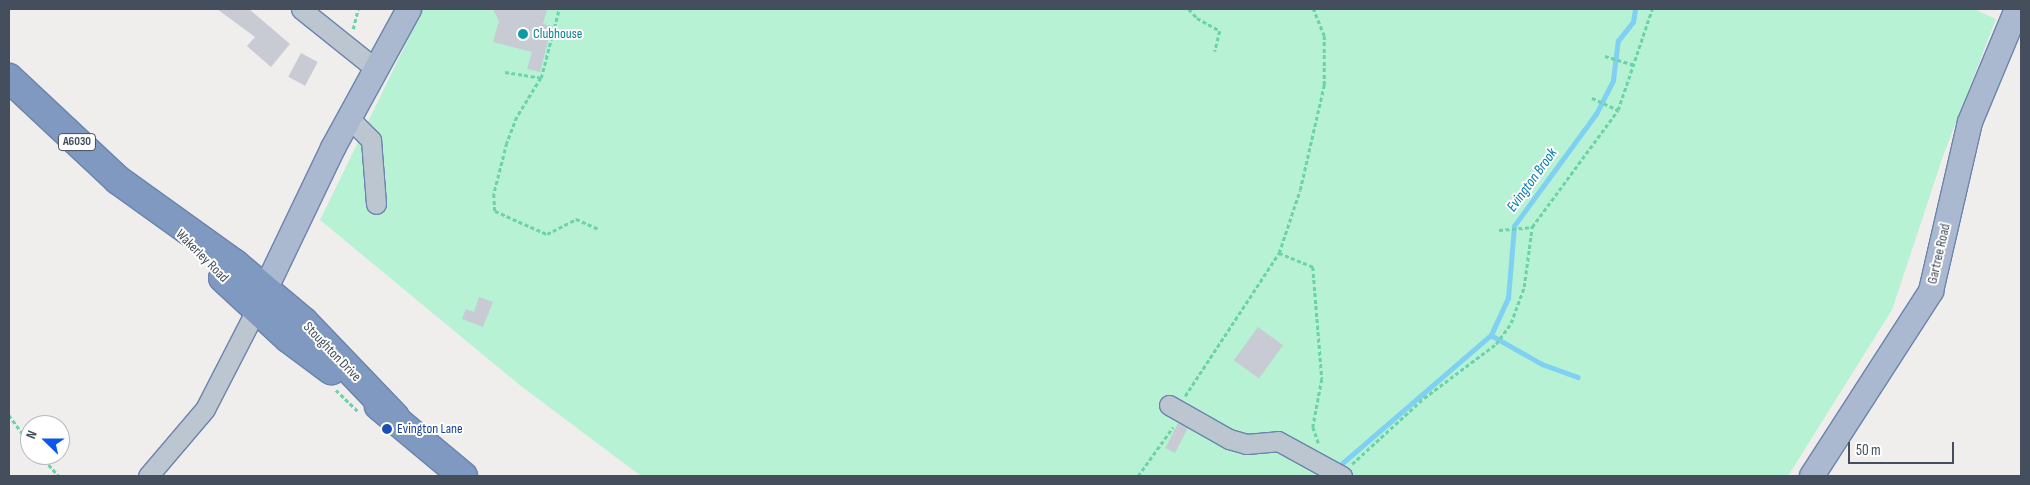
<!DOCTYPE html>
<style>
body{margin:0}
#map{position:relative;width:2030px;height:485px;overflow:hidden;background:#f0eded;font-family:"Sofia Sans Condensed",sans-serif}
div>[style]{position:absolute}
.green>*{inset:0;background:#b6f2d3}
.stream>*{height:4.5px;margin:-2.25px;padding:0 2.25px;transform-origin:2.25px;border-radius:2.25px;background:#80d0f3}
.building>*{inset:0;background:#c8cbd3;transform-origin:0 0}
.path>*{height:2.5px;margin-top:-1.25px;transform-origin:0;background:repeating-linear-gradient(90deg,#6cd2aa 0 4px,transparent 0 6.5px)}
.roads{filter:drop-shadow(1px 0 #6b84ac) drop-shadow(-1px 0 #6b84ac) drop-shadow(0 1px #6b84ac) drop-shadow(0 -1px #6b84ac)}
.minor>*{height:19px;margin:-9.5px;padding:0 9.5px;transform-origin:9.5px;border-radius:9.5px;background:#bcc6d1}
.major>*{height:24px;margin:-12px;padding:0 12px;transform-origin:12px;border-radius:12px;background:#aab9cf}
.highway>*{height:28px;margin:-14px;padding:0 14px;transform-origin:14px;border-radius:14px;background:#8099c0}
.dots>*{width:14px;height:14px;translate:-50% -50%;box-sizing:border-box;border:2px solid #fff;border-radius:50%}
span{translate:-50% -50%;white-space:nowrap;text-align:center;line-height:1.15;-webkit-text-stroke:4px #fff;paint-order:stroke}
.shield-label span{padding:1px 4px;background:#fff;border:1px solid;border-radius:4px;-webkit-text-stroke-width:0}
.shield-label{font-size:12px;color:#444e5c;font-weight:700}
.culture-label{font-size:14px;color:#0d838f}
.left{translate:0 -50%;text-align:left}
.street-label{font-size:14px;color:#444e5c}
.transit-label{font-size:14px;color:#164399}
.water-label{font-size:15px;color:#017bb1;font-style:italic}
.frame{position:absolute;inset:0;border:10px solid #444e5c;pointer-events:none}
.north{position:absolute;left:20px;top:415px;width:50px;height:50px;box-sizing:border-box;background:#fff;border:1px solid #b4b8be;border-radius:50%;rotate:292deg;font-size:14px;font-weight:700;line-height:20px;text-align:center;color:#444e5c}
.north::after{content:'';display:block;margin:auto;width:18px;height:22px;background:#0b57ec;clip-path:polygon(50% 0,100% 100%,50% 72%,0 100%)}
.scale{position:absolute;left:1848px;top:442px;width:106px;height:22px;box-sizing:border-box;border:2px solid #444e5c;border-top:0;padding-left:6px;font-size:15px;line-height:18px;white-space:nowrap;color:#444e5c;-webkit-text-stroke:4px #fff;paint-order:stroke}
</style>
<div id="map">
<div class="green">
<i style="clip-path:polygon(423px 9px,1974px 9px,1996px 19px,1943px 156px,1892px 310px,1788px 476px,641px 476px,521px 386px,320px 220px)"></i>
</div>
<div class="stream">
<i style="left:1491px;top:335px;width:59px;rotate:29.6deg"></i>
<i style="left:1542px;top:364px;width:38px;rotate:20deg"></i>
<i style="left:1338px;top:467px;width:202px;rotate:-40.8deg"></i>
<i style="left:1491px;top:335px;width:41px;rotate:-65.3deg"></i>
<i style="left:1508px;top:298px;width:72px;rotate:-85.2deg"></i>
<i style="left:1514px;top:226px;width:139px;rotate:-53.8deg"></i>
<i style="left:1596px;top:114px;width:38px;rotate:-63deg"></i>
<i style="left:1613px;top:80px;width:39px;rotate:-83deg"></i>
<i style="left:1618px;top:41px;width:24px;rotate:-52deg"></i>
<i style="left:1633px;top:22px;width:13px;rotate:-81deg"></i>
</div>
<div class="building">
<i style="clip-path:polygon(217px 9px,249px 9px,290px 44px,271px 67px,247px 46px,255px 37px)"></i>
<i style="clip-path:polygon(493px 9px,547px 9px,543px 24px,552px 26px,540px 72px,527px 69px,532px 52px,493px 42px,499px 21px)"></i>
<i style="left:301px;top:53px;width:19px;height:27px;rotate:28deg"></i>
<i style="clip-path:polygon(479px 297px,493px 302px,483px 327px,462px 319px,466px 309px,474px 312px)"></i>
<i style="left:1258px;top:327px;width:31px;height:41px;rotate:36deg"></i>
<i style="left:1178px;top:423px;width:11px;height:28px;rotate:27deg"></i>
</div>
<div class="path">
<i style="left:1189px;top:9px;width:12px;rotate:48deg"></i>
<i style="left:1197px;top:18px;width:26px;rotate:29deg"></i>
<i style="left:1220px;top:31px;width:21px;rotate:104deg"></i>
<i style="left:353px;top:29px;width:21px;rotate:-76deg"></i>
<i style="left:1605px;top:56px;width:31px;rotate:17deg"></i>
<i style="left:505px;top:72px;width:36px;rotate:9deg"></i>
<i style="left:541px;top:78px;width:46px;rotate:121.6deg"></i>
<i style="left:517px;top:117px;width:28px;rotate:111deg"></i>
<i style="left:507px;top:143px;width:53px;rotate:104.3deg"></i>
<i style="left:494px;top:194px;width:17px;rotate:87deg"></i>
<i style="left:495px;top:211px;width:57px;rotate:23.9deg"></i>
<i style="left:547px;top:234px;width:33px;rotate:-27deg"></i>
<i style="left:576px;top:219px;width:24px;rotate:24deg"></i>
<i style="left:541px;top:78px;width:71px;rotate:-75.4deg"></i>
<i style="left:1592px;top:98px;width:29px;rotate:25deg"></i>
<i style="left:1499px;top:230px;width:33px;rotate:-5deg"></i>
<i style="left:1279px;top:253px;width:66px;rotate:-71.6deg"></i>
<i style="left:1300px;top:190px;width:108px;rotate:-77.1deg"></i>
<i style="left:1324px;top:85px;width:49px;rotate:-90deg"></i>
<i style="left:1324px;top:36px;width:29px;rotate:-112deg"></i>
<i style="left:336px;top:390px;width:32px;rotate:44deg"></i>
<i style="left:1185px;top:396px;width:171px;rotate:-56.7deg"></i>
<i style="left:1279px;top:253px;width:37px;rotate:22deg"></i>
<i style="left:1313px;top:267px;width:112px;rotate:85.4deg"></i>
<i style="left:1322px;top:379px;width:49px;rotate:100.6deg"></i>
<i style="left:1313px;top:427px;width:18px;rotate:71deg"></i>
<i style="left:9px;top:415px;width:36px;rotate:54deg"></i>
<i style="left:40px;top:455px;width:28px;rotate:48deg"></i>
<i style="left:1352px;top:464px;width:98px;rotate:-42.5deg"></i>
<i style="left:1424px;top:398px;width:90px;rotate:-36.9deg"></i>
<i style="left:1496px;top:344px;width:26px;rotate:-54deg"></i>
<i style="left:1511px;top:323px;width:38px;rotate:-70deg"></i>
<i style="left:1524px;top:287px;width:61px;rotate:-82.4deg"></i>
<i style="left:1532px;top:227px;width:145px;rotate:-53.7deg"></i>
<i style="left:1618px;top:110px;width:107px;rotate:-71.4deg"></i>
<i style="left:1138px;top:476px;width:60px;rotate:-54.5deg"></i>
</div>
<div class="roads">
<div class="minor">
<i style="left:301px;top:9px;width:96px;rotate:38.7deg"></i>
<i style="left:350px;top:119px;width:30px;rotate:45deg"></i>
<i style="left:371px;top:140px;width:64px;rotate:85.5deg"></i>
<i style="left:1169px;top:405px;width:69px;rotate:29.5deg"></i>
<i style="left:1229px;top:439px;width:18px;rotate:16deg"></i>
<i style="left:1246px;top:444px;width:32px;rotate:-5deg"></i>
<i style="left:1278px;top:441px;width:73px;rotate:28.7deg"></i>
<i style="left:148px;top:476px;width:88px;rotate:-49.6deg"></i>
<i style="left:205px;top:409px;width:123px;rotate:-62.8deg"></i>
</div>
<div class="major">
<i style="left:265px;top:290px;width:157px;rotate:-64.4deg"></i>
<i style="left:333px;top:148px;width:158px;rotate:-61.3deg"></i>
<i style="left:1812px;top:476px;width:220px;rotate:-57.2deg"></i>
<i style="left:1931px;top:291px;width:173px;rotate:-77deg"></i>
<i style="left:1970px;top:122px;width:122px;rotate:-67.4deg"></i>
</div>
<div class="highway">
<i style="left:9px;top:78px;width:149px;rotate:43.1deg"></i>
<i style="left:118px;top:180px;width:144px;rotate:35.7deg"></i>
<i style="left:235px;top:264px;width:89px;rotate:40deg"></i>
<i style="left:303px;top:321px;width:133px;rotate:46.2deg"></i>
<i style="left:223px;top:278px;width:88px;rotate:42.7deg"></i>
<i style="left:288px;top:338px;width:54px;rotate:36.7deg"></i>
<i style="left:379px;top:406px;width:109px;rotate:39.8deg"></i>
</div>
</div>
<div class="dots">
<i style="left:523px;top:34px;background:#0f9aa8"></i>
<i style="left:387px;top:429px;background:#1a4fb4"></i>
</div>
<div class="shield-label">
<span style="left:77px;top:142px">A6030</span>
</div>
<div class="culture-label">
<span class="left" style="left:533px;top:34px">Clubhouse</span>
</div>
<div class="street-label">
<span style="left:1939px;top:254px;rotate:-77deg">Gartree Road</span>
<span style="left:202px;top:256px;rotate:45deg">Wakerley Road</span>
<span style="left:332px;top:352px;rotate:46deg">Stoughton Drive</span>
</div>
<div class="transit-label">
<span class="left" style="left:397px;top:429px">Evington Lane</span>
</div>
<div class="water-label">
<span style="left:1532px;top:180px;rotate:-54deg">Evington Brook</span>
</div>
<div class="frame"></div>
<div class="north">N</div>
<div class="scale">50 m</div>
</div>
